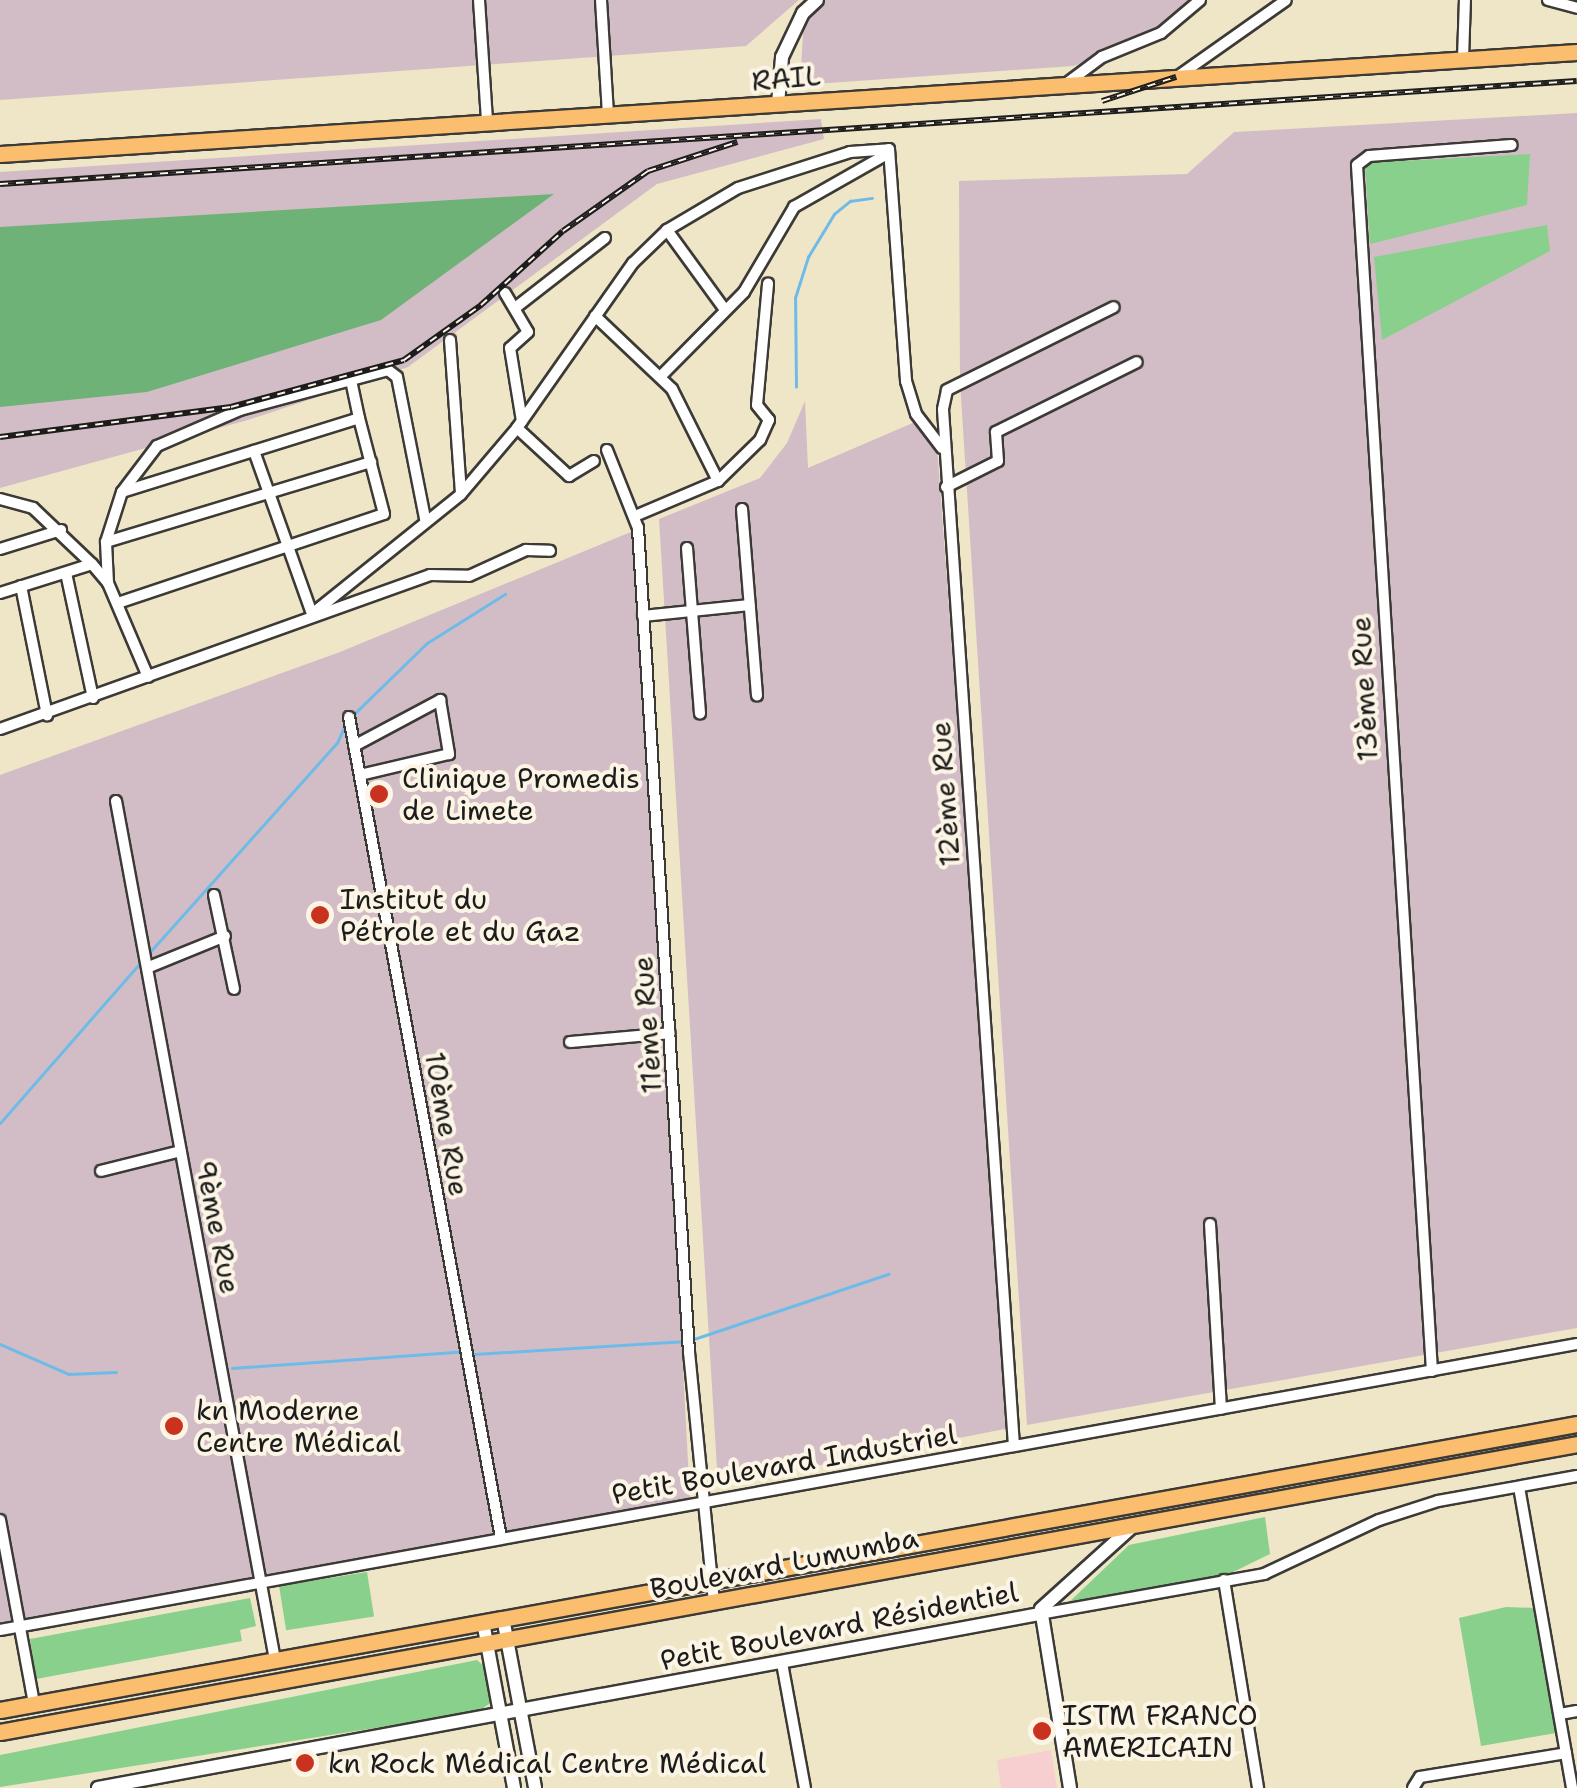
<!DOCTYPE html>
<meta charset="utf-8">
<style>
body{margin:0}
#map{position:relative;width:1577px;height:1788px;overflow:hidden;background:#efe6c8;font-family:"Shantell Sans",sans-serif}
div>[style]{position:absolute}
.built>*{inset:0;background:#f7cfd1}
.industrial>*{inset:0;background:#d2bdc6}
.green>*{inset:0;background:#88d08b;transform-origin:0 0}
.forest>*{inset:0;background:#6eb277}
.stream>*{height:2.5px;margin:-1.25px;padding:0 1.25px;transform-origin:1.25px;border-radius:1.25px;background:#6fbbe8}
.roads{filter:drop-shadow(2px 0 #3c3a36) drop-shadow(-2px 0 #3c3a36) drop-shadow(0 2px #3c3a36) drop-shadow(0 -2px #3c3a36)}
.minor>*{height:10px;margin:-5px;padding:0 5px;transform-origin:5px;border-radius:5px;background:#fff}
.tertiary>*{height:12px;margin:-6px;padding:0 6px;transform-origin:6px;border-radius:6px;background:#fff}
.primary>*{height:15px;margin:-7.5px;padding:0 7.5px;transform-origin:7.5px;border-radius:7.5px;background:#fabe6e}
.trunk>*{height:15px;margin:-7.5px;padding:0 7.5px;transform-origin:7.5px;border-radius:7.5px;background:#fabe6e}
.rail>*{height:6px;margin-top:-3px;transform-origin:0;background:repeating-linear-gradient(90deg,#fcf5e5 0 8px,#1c1c1c 0 16px);box-sizing:border-box;border-block:2px solid #1c1c1c}
.dots>*{width:28px;height:28px;translate:-50% -50%;box-sizing:border-box;border:5px solid #fcf5e5;border-radius:50%}
span{translate:-50% -50%;white-space:nowrap;text-align:center;line-height:1.15;-webkit-text-stroke:8px #fcf5e5;paint-order:stroke}
.street-label{font-size:28px;color:#1c1c1c}
.poi-label{font-size:28px;color:#1c1c1c}
.left{translate:0 -50%;text-align:left}
</style>
<div id="map">
<div class="built">
<i style="clip-path:polygon(1051px 1750px,1057px 1788px,1001px 1788px,997px 1760px)"></i>
</div>
<div class="industrial">
<i style="clip-path:polygon(0 0,799px 0,746px 46px,0 100px)"></i>
<i style="clip-path:polygon(823px 0,1198px 0,1133px 47px,1073px 66px,800px 85px,804px 16px)"></i>
<i style="clip-path:polygon(1577px 113px,1577px 1328px,1027px 1425px,960px 382px,959px 181px,1187px 174px,1234px 132px)"></i>
<i style="clip-path:polygon(821px 119px,824px 139px,657px 184px,408px 367px,248px 420px,0 488px,0 172px)"></i>
<i style="clip-path:polygon(805px 401px,808px 468px,922px 419px,937px 446px,1010px 1428px,718px 1485px,659px 519px,760px 478px,787px 443px)"></i>
<i style="clip-path:polygon(638px 529px,690px 1499px,0 1624px,0 775px,340px 652px)"></i>
</div>
<div class="green">
<i style="clip-path:polygon(1530px 154px,1527px 205px,1370px 244px,1365px 163px)"></i>
<i style="clip-path:polygon(1547px 225px,1550px 251px,1382px 340px,1374px 257px)"></i>
<i style="clip-path:polygon(1265px 1517px,1270px 1554px,1229px 1574px,1063px 1608px,1129px 1545px)"></i>
<i style="left:367px;top:1572px;width:45px;height:89px;rotate:81deg"></i>
<i style="clip-path:polygon(250px 1598px,256px 1626px,240px 1630px,242px 1641px,36px 1679px,30px 1639px)"></i>
<i style="clip-path:polygon(1506px 1607px,1535px 1608px,1556px 1733px,1481px 1746px,1459px 1618px)"></i>
<i style="clip-path:polygon(477px 1660px,486px 1668px,492px 1702px,477px 1712px,0 1787px,0 1755px)"></i>
</div>
<div class="forest">
<i style="clip-path:polygon(554px 194px,381px 320px,147px 392px,0 407px,0 227px)"></i>
</div>
<div class="stream">
<i style="left:796px;top:387px;width:89px;rotate:-90.6deg"></i>
<i style="left:795px;top:298px;width:43px;rotate:-72.4deg"></i>
<i style="left:808px;top:257px;width:50px;rotate:-58.8deg"></i>
<i style="left:834px;top:214px;width:21px;rotate:-39deg"></i>
<i style="left:850px;top:201px;width:22px;rotate:-8deg"></i>
<i style="left:353px;top:715px;width:103px;rotate:-44.2deg"></i>
<i style="left:427px;top:643px;width:92px;rotate:-32.1deg"></i>
<i style="left:149px;top:953px;width:282px;rotate:-48.2deg"></i>
<i style="left:337px;top:743px;width:24px;rotate:-66deg"></i>
<i style="left:0;top:1123px;width:214px;rotate:-48.8deg"></i>
<i style="left:694px;top:1339px;width:205px;rotate:-18.5deg"></i>
<i style="left:0;top:1344px;width:75px;rotate:23.5deg"></i>
<i style="left:69px;top:1374px;width:47px;rotate:-2.4deg"></i>
<i style="left:474px;top:1354px;width:213px;rotate:-3.5deg"></i>
<i style="left:232px;top:1368px;width:226px;rotate:-4.1deg"></i>
</div>
<div class="roads">
<div class="minor">
<i style="left:479px;top:0;width:121px;rotate:86.2deg"></i>
<i style="left:601px;top:0;width:115px;rotate:86.5deg"></i>
<i style="left:1548px;top:0;width:30px;rotate:15deg"></i>
<i style="left:1463px;top:59px;width:59px;rotate:-88.1deg"></i>
<i style="left:1177px;top:77px;width:133px;rotate:-35.2deg"></i>
<i style="left:1067px;top:83px;width:44px;rotate:-36.6deg"></i>
<i style="left:1102px;top:57px;width:64px;rotate:-22.1deg"></i>
<i style="left:1161px;top:33px;width:51px;rotate:-40.2deg"></i>
<i style="left:667px;top:230px;width:95px;rotate:54deg"></i>
<i style="left:505px;top:293px;width:45px;rotate:59.5deg"></i>
<i style="left:528px;top:332px;width:24px;rotate:138deg"></i>
<i style="left:510px;top:348px;width:74px;rotate:80.7deg"></i>
<i style="left:515px;top:308px;width:114px;rotate:-37.9deg"></i>
<i style="left:595px;top:316px;width:106px;rotate:43.5deg"></i>
<i style="left:672px;top:389px;width:103px;rotate:63.4deg"></i>
<i style="left:450px;top:340px;width:153px;rotate:85.9deg"></i>
<i style="left:661px;top:376px;width:118px;rotate:-45.3deg"></i>
<i style="left:744px;top:292px;width:99px;rotate:-59.5deg"></i>
<i style="left:794px;top:207px;width:109px;rotate:-29.6deg"></i>
<i style="left:517px;top:428px;width:71px;rotate:42.7deg"></i>
<i style="left:569px;top:476px;width:29px;rotate:-31deg"></i>
<i style="left:607px;top:450px;width:84px;rotate:68.3deg"></i>
<i style="left:638px;top:528px;width:826px;rotate:86.46deg"></i>
<i style="left:689px;top:1352px;width:250px;rotate:84.3deg"></i>
<i style="left:254px;top:451px;width:173px;rotate:70.4deg"></i>
<i style="left:946px;top:487px;width:58px;rotate:-26.6deg"></i>
<i style="left:998px;top:461px;width:29px;rotate:-94deg"></i>
<i style="left:996px;top:432px;width:157px;rotate:-26.4deg"></i>
<i style="left:122px;top:492px;width:248px;rotate:-17.3deg"></i>
<i style="left:359px;top:418px;width:38px;rotate:-102deg"></i>
<i style="left:0;top:499px;width:34px;rotate:15deg"></i>
<i style="left:33px;top:508px;width:81px;rotate:43.5deg"></i>
<i style="left:92px;top:564px;width:25px;rotate:50deg"></i>
<i style="left:108px;top:583px;width:102px;rotate:66.9deg"></i>
<i style="left:742px;top:509px;width:187px;rotate:85.4deg"></i>
<i style="left:635px;top:516px;width:90px;rotate:-22.9deg"></i>
<i style="left:718px;top:481px;width:59px;rotate:-44.3deg"></i>
<i style="left:760px;top:440px;width:22px;rotate:-66deg"></i>
<i style="left:769px;top:420px;width:19px;rotate:-129deg"></i>
<i style="left:757px;top:405px;width:122px;rotate:-84.8deg"></i>
<i style="left:106px;top:542px;width:277px;rotate:-16.8deg"></i>
<i style="left:687px;top:548px;width:166px;rotate:85.5deg"></i>
<i style="left:0;top:549px;width:64px;rotate:-17.3deg"></i>
<i style="left:66px;top:573px;width:128px;rotate:77.8deg"></i>
<i style="left:108px;top:583px;width:41px;rotate:-92.8deg"></i>
<i style="left:106px;top:542px;width:52px;rotate:-72.3deg"></i>
<i style="left:122px;top:492px;width:58px;rotate:-52.7deg"></i>
<i style="left:157px;top:446px;width:90px;rotate:-23.4deg"></i>
<i style="left:240px;top:410px;width:153px;rotate:-15.1deg"></i>
<i style="left:388px;top:370px;width:11px;rotate:38deg"></i>
<i style="left:397px;top:377px;width:145px;rotate:78.8deg"></i>
<i style="left:21px;top:586px;width:132px;rotate:78.6deg"></i>
<i style="left:0;top:593px;width:96px;rotate:-17.5deg"></i>
<i style="left:118px;top:603px;width:280px;rotate:-18.5deg"></i>
<i style="left:384px;top:514px;width:99px;rotate:-104.6deg"></i>
<i style="left:312px;top:614px;width:191px;rotate:-38.8deg"></i>
<i style="left:461px;top:494px;width:87px;rotate:-49.7deg"></i>
<i style="left:517px;top:428px;width:202px;rotate:-54.9deg"></i>
<i style="left:633px;top:263px;width:47px;rotate:-44.1deg"></i>
<i style="left:667px;top:230px;width:82px;rotate:-30.6deg"></i>
<i style="left:738px;top:188px;width:118px;rotate:-17.8deg"></i>
<i style="left:850px;top:152px;width:39px;rotate:-4deg"></i>
<i style="left:889px;top:149px;width:233px;rotate:85.8deg"></i>
<i style="left:906px;top:381px;width:34px;rotate:73deg"></i>
<i style="left:916px;top:414px;width:43px;rotate:52.6deg"></i>
<i style="left:643px;top:616px;width:107px;rotate:-5.9deg"></i>
<i style="left:349px;top:717px;width:835px;rotate:79.51deg"></i>
<i style="left:0;top:729px;width:457px;rotate:-19.7deg"></i>
<i style="left:430px;top:575px;width:39px;rotate:1deg"></i>
<i style="left:469px;top:576px;width:63px;rotate:-24.5deg"></i>
<i style="left:526px;top:550px;width:24px;rotate:2deg"></i>
<i style="left:354px;top:746px;width:98px;rotate:-28.1deg"></i>
<i style="left:440px;top:700px;width:55px;rotate:80.5deg"></i>
<i style="left:449px;top:754px;width:91px;rotate:166.7deg"></i>
<i style="left:116px;top:801px;width:874px;rotate:79.51deg"></i>
<i style="left:214px;top:895px;width:96px;rotate:78deg"></i>
<i style="left:149px;top:967px;width:82px;rotate:-22.2deg"></i>
<i style="left:570px;top:1042px;width:100px;rotate:-5.1deg"></i>
<i style="left:101px;top:1171px;width:82px;rotate:-14deg"></i>
<i style="left:1210px;top:1224px;width:185px;rotate:86.6deg"></i>
<i style="left:1432px;top:1371px;width:1208px;rotate:-93.56deg"></i>
<i style="left:1357px;top:165px;width:15px;rotate:-37deg"></i>
<i style="left:1369px;top:156px;width:143px;rotate:-4.4deg"></i>
<i style="left:1014px;top:1446px;width:1039px;rotate:-93.92deg"></i>
<i style="left:943px;top:409px;width:19px;rotate:-78deg"></i>
<i style="left:947px;top:390px;width:186px;rotate:-26.4deg"></i>
<i style="left:1519px;top:1487px;width:306px;rotate:80deg"></i>
<i style="left:0;top:1520px;width:187px;rotate:79.5deg"></i>
<i style="left:1224px;top:1580px;width:211px;rotate:80.7deg"></i>
<i style="left:1040px;top:1614px;width:228px;rotate:-10.1deg"></i>
<i style="left:1264px;top:1574px;width:127px;rotate:-25.2deg"></i>
<i style="left:1379px;top:1520px;width:62px;rotate:-17.9deg"></i>
<i style="left:1438px;top:1501px;width:141px;rotate:-10.2deg"></i>
<i style="left:0;top:1630px;width:1603px;rotate:-10.28deg"></i>
<i style="left:782px;top:1663px;width:127px;rotate:79.6deg"></i>
<i style="left:1560px;top:1714px;width:17px;rotate:-10deg"></i>
<i style="left:1413px;top:1788px;width:13px;rotate:-58deg"></i>
<i style="left:1420px;top:1777px;width:148px;rotate:-9.3deg"></i>
</div>
<div class="tertiary">
<i style="left:778px;top:104px;width:47px;rotate:-85.1deg"></i>
<i style="left:782px;top:57px;width:49px;rotate:-64.5deg"></i>
<i style="left:803px;top:13px;width:19px;rotate:-43deg"></i>
<i style="left:503px;top:1618px;width:173px;rotate:79.3deg"></i>
<i style="left:483px;top:1622px;width:169px;rotate:79.4deg"></i>
<i style="left:98px;top:1788px;width:958px;rotate:-10.47deg"></i>
<i style="left:1070px;top:1788px;width:181px;rotate:-99.2deg"></i>
<i style="left:1041px;top:1609px;width:125px;rotate:-42.1deg"></i>
</div>
<div class="primary">
<i style="left:0;top:154px;width:1580px;rotate:-3.7deg"></i>
</div>
<div class="trunk">
<i style="left:0;top:1710px;width:1603px;rotate:-10.28deg"></i>
<i style="left:0;top:1732px;width:1603px;rotate:-10.35deg"></i>
</div>
</div>
<div class="rail">
<i style="left:1102px;top:101px;width:78px;rotate:-18deg"></i>
<i style="left:0;top:184px;width:1580px;rotate:-3.74deg"></i>
<i style="left:0;top:437px;width:233px;rotate:-7.4deg"></i>
<i style="left:231px;top:407px;width:179px;rotate:-15.2deg"></i>
<i style="left:404px;top:360px;width:95px;rotate:-35.5deg"></i>
<i style="left:481px;top:305px;width:110px;rotate:-42.1deg"></i>
<i style="left:563px;top:231px;width:104px;rotate:-35.2deg"></i>
<i style="left:648px;top:171px;width:94px;rotate:-18deg"></i>
</div>
<div class="dots">
<i style="left:379px;top:794px;background:#c8321e"></i>
<i style="left:320px;top:915px;background:#c8321e"></i>
<i style="left:174px;top:1426px;background:#c8321e"></i>
<i style="left:1042px;top:1731px;background:#c8321e"></i>
<i style="left:305px;top:1763px;background:#c8321e"></i>
</div>
<div class="street-label">
<span style="left:786px;top:78px;rotate:-5deg">RAIL</span>
<span style="left:1364px;top:689px;rotate:-93deg">13ème Rue</span>
<span style="left:945px;top:794px;rotate:-94deg">12ème Rue</span>
<span style="left:647px;top:1025px;rotate:-94deg">11ème Rue</span>
<span style="left:447px;top:1124px;rotate:80deg">10ème Rue</span>
<span style="left:218px;top:1227px;rotate:79deg">9ème Rue</span>
<span style="left:784px;top:1464px;rotate:-10deg">Petit Boulevard Industriel</span>
<span style="left:784px;top:1563px;rotate:-11deg">Boulevard Lumumba</span>
<span style="left:839px;top:1626px;rotate:-11deg">Petit Boulevard Résidentiel</span>
</div>
<div class="poi-label">
<span class="left" style="left:402px;top:794px">Clinique Promedis<br>de Limete</span>
<span class="left" style="left:340px;top:915px">Institut du<br>Pétrole et du Gaz</span>
<span class="left" style="left:196px;top:1426px">kn Moderne<br>Centre Médical</span>
<span class="left" style="left:1062px;top:1731px">ISTM FRANCO<br>AMERICAIN</span>
<span class="left" style="left:328px;top:1763px">kn Rock Médical Centre Médical</span>
</div>
</div>
